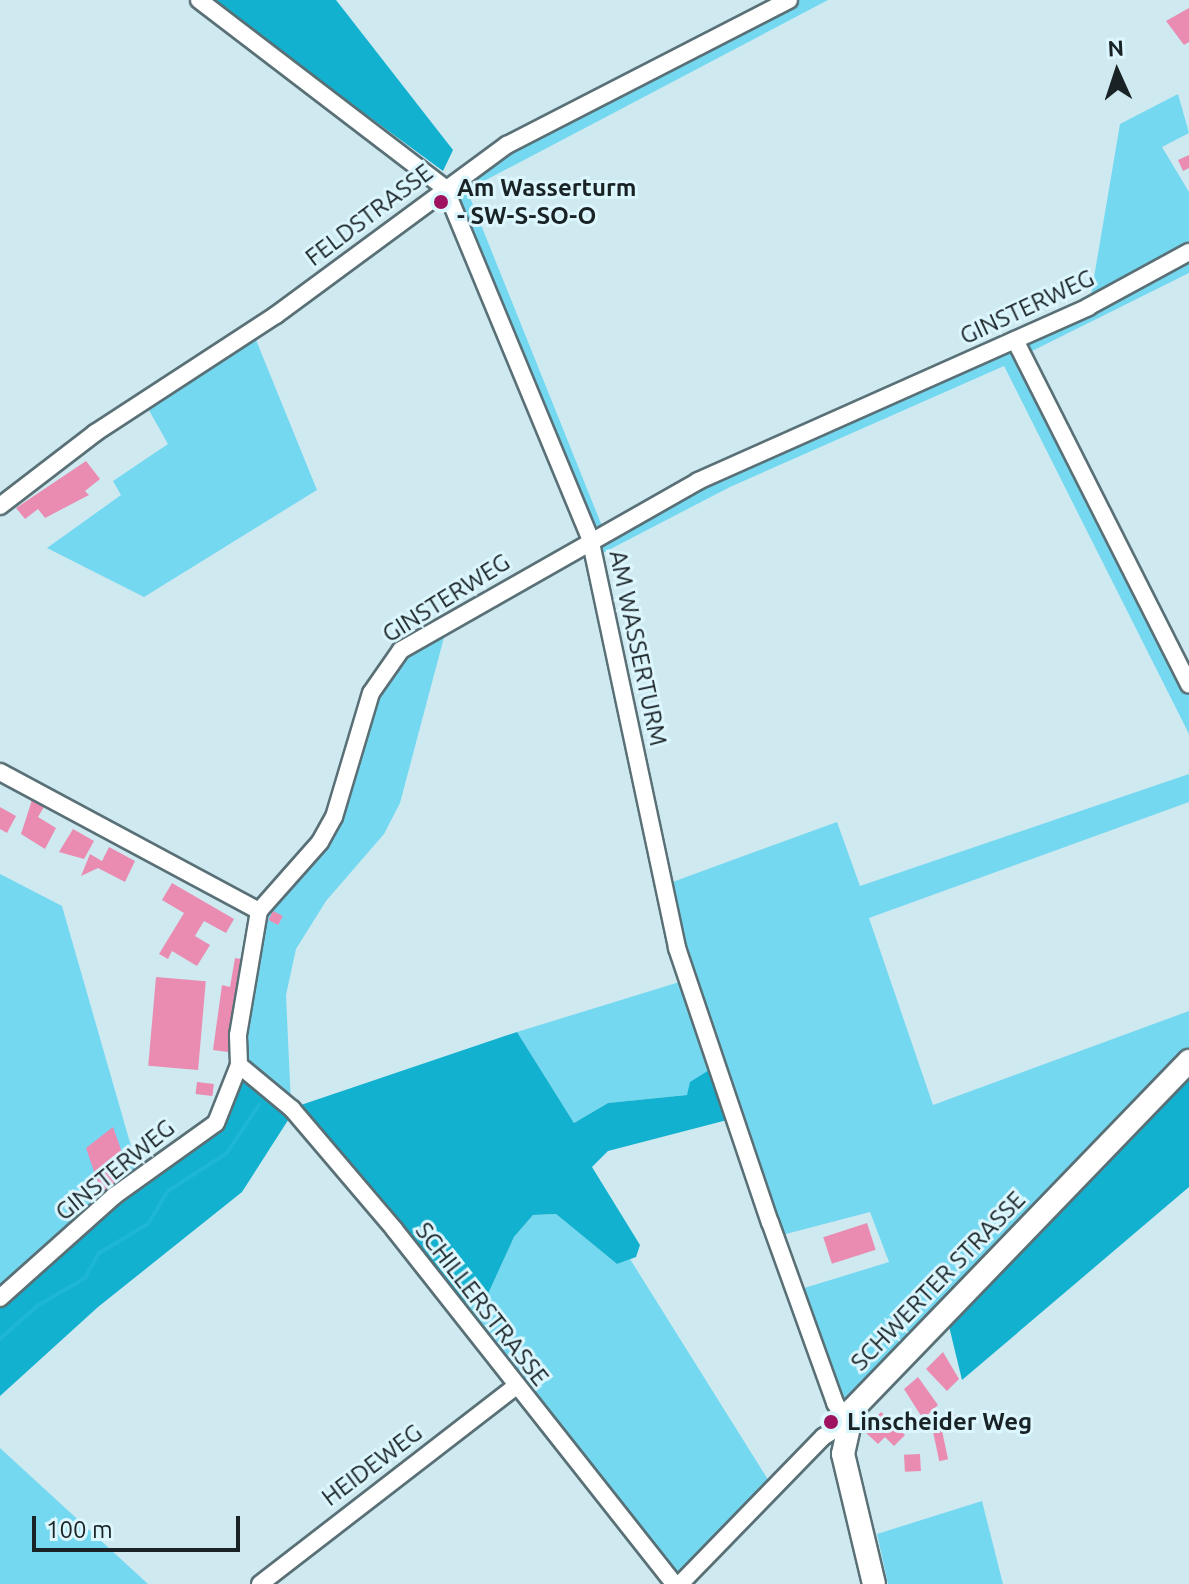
<!DOCTYPE html>
<style>
body{margin:0}
#map{position:relative;width:1189px;height:1584px;overflow:hidden;background:#cfe9f0;font-family:Ubuntu,sans-serif}
div>[style]{position:absolute}
.green>*{inset:0;background:#75d8f1}
.forest>*{inset:0;background:#12b1cf}
.stream>*{height:4px;margin:-2px;padding:0 2px;transform-origin:2px;border-radius:2px;background:#1eb6d5}
.building>*{inset:0;background:#ea8cb2;transform-origin:0 0}
.roads{filter:drop-shadow(2px 0 #597076) drop-shadow(-2px 0 #597076) drop-shadow(0 2px #597076) drop-shadow(0 -2px #597076)}
.street>*{height:16px;margin:-8px;padding:0 8px;transform-origin:8px;border-radius:8px;background:#fff}
.secondary>*{height:22px;margin:-11px;padding:0 11px;transform-origin:11px;border-radius:11px;background:#fff}
.dots>*{width:22px;height:22px;translate:-50% -50%;box-sizing:border-box;border:4px solid #dcf6fe;border-radius:50%}
span{translate:-50% -50%;white-space:nowrap;text-align:center;line-height:1.15;-webkit-text-stroke:6px #dcf6fe;paint-order:stroke}
.poi-label{font-size:24px;color:#192225;font-weight:700}
.left{translate:0 -50%;text-align:left}
.street-label{font-size:24px;color:#192225}
.north{position:absolute;left:1077px;top:32px;width:80px;height:80px;-webkit-text-stroke:6px #dcf6fe;paint-order:stroke;rotate:357deg;font-size:22px;font-weight:700;line-height:32px;text-align:center;color:#192225}
.north::after{content:'';display:block;margin:auto;width:28px;height:36px;background:#192225;clip-path:polygon(50% 0,100% 100%,50% 72%,0 100%)}
.scale{position:absolute;left:32px;top:1516px;width:208px;height:36px;box-sizing:border-box;border:4px solid #192225;border-top:0;padding-left:10px;font-size:24px;line-height:28px;white-space:nowrap;color:#192225;-webkit-text-stroke:6px #dcf6fe;paint-order:stroke}
</style>
<div id="map">
<div class="green">
<i style="clip-path:polygon(800px 0,828px 0,467px 190px,602px 526px,596px 526px,455px 191px,510px 148px)"></i>
<i style="clip-path:polygon(1178px 94px,1189px 133px,1162px 147px,1189px 192px,1189px 243px,1090px 301px,1120px 124px)"></i>
<i style="clip-path:polygon(1189px 257px,1189px 273px,1028px 353px,1029px 338px)"></i>
<i style="clip-path:polygon(254px 335px,317px 490px,144px 597px,47px 548px,121px 495px,113px 481px,168px 444px,146px 405px)"></i>
<i style="clip-path:polygon(1012px 349px,1189px 693px,1189px 734px,1004px 366px,730px 487px,597px 556px,598px 540px,697px 485px)"></i>
<i style="clip-path:polygon(447px 626px,400px 803px,384px 834px,326px 901px,296px 949px,286px 995px,291px 1104px,241px 1062px,263px 912px,322px 843px,374px 694px,389px 668px)"></i>
<i style="clip-path:polygon(1189px 774px,1189px 802px,869px 918px,933px 1105px,1189px 1011px,1189px 1055px,843px 1409px,801px 1289px,889px 1262px,870px 1212px,782px 1235px,707px 1024px,667px 884px,837px 822px,860px 886px)"></i>
<i style="clip-path:polygon(0 874px,62px 906px,139px 1174px,0 1295px)"></i>
<i style="clip-path:polygon(686px 980px,714px 1067px,687px 1095px,608px 1103px,574px 1123px,517px 1032px)"></i>
<i style="clip-path:polygon(556px 1214px,617px 1264px,630px 1259px,772px 1486px,678px 1581px,456px 1306px,488px 1294px,514px 1237px,533px 1215px)"></i>
<i style="clip-path:polygon(0 1448px,148px 1584px,0 1584px)"></i>
<i style="clip-path:polygon(982px 1501px,1003px 1584px,888px 1584px,877px 1534px)"></i>
</div>
<div class="forest">
<i style="clip-path:polygon(210px 0,336px 0,453px 150px,443px 171px)"></i>
<i style="clip-path:polygon(517px 1032px,574px 1123px,608px 1103px,687px 1095px,690px 1082px,714px 1067px,731px 1119px,608px 1151px,592px 1167px,640px 1245px,636px 1257px,617px 1264px,556px 1214px,533px 1215px,514px 1237px,488px 1294px,456px 1306px,295px 1107px)"></i>
<i style="clip-path:polygon(1189px 1068px,1189px 1187px,962px 1380px,947px 1318px)"></i>
<i style="clip-path:polygon(241px 1071px,292px 1114px,242px 1192px,98px 1307px,0 1396px,0 1302px,116px 1198px,217px 1125px)"></i>
</div>
<div class="stream">
<i style="left:0;top:1339px;width:50px;rotate:-41.7deg"></i>
<i style="left:37px;top:1306px;width:56px;rotate:-30.3deg"></i>
<i style="left:85px;top:1278px;width:29px;rotate:-61deg"></i>
<i style="left:99px;top:1253px;width:57px;rotate:-30.6deg"></i>
<i style="left:148px;top:1224px;width:39px;rotate:-59deg"></i>
<i style="left:168px;top:1191px;width:70px;rotate:-32.8deg"></i>
<i style="left:227px;top:1153px;width:58px;rotate:-56.3deg"></i>
</div>
<div class="building">
<i style="clip-path:polygon(1189px 8px,1189px 42px,1184px 45px,1166px 21px)"></i>
<i style="clip-path:polygon(1189px 155px,1189px 168px,1183px 171px,1178px 160px)"></i>
<i style="clip-path:polygon(86px 461px,100px 479px,85px 491px,89px 495px,45px 518px,38px 509px,25px 519px,16px 508px)"></i>
<i style="clip-path:polygon(32px 800px,44px 807px,38px 817px,56px 828px,45px 849px,21px 834px)"></i>
<i style="clip-path:polygon(0 807px,16px 816px,7px 833px,0 829px)"></i>
<i style="clip-path:polygon(73px 829px,94px 841px,84px 859px,59px 852px)"></i>
<i style="clip-path:polygon(109px 847px,135px 861px,125px 882px,98px 868px,81px 876px,90px 854px,102px 861px)"></i>
<i style="clip-path:polygon(172px 883px,234px 919px,226px 933px,204px 921px,195px 936px,210px 945px,197px 966px,172px 951px,168px 959px,159px 954px,184px 913px,162px 900px)"></i>
<i style="left:273px;top:911px;width:11px;height:10px;rotate:27deg"></i>
<i style="clip-path:polygon(235px 958px,241px 959px,228px 1052px,213px 1050px,222px 985px,230px 987px)"></i>
<i style="left:156px;top:977px;width:50px;height:89px;rotate:5deg"></i>
<i style="left:197px;top:1082px;width:17px;height:12px;rotate:7deg"></i>
<i style="clip-path:polygon(113px 1127px,130px 1175px,103px 1198px,86px 1148px)"></i>
<i style="left:867px;top:1223px;width:28px;height:46px;rotate:72deg"></i>
<i style="clip-path:polygon(943px 1352px,959px 1379px,947px 1391px,926px 1369px)"></i>
<i style="clip-path:polygon(918px 1377px,938px 1405px,923px 1419px,904px 1389px)"></i>
<i style="clip-path:polygon(881px 1412px,905px 1435px,894px 1446px,885px 1437px,878px 1444px,864px 1431px)"></i>
<i style="clip-path:polygon(947px 1415px,961px 1415px,965px 1428px,951px 1431px,949px 1424px,942px 1426px,940px 1416px)"></i>
<i style="left:941px;top:1426px;width:34px;height:9px;rotate:78deg"></i>
<i style="left:920px;top:1454px;width:17px;height:16px;rotate:87deg"></i>
</div>
<div class="roads">
<div class="street">
<i style="left:199px;top:0;width:310px;rotate:37.4deg"></i>
<i style="left:445px;top:188px;width:379px;rotate:67.5deg"></i>
<i style="left:590px;top:538px;width:419px;rotate:78deg"></i>
<i style="left:677px;top:948px;width:289px;rotate:71.3deg"></i>
<i style="left:770px;top:1222px;width:192px;rotate:70.2deg"></i>
<i style="left:835px;top:1403px;width:22px;rotate:58deg"></i>
<i style="left:847px;top:1422px;width:28px;rotate:148deg"></i>
<i style="left:823px;top:1437px;width:205px;rotate:134.2deg"></i>
<i style="left:1015px;top:340px;width:386px;rotate:63.2deg"></i>
<i style="left:0;top:506px;width:120px;rotate:-37.5deg"></i>
<i style="left:95px;top:433px;width:216px;rotate:-33.1deg"></i>
<i style="left:276px;top:315px;width:287px;rotate:-36.4deg"></i>
<i style="left:507px;top:145px;width:317px;rotate:-27.2deg"></i>
<i style="left:0;top:772px;width:294px;rotate:28.2deg"></i>
<i style="left:239px;top:1065px;width:69px;rotate:39.7deg"></i>
<i style="left:292px;top:1109px;width:157px;rotate:49.6deg"></i>
<i style="left:394px;top:1229px;width:452px;rotate:51.7deg"></i>
<i style="left:0;top:1298px;width:153px;rotate:-41.8deg"></i>
<i style="left:114px;top:1196px;width:125px;rotate:-35.6deg"></i>
<i style="left:216px;top:1123px;width:62px;rotate:-68.4deg"></i>
<i style="left:239px;top:1065px;width:30px;rotate:-92deg"></i>
<i style="left:238px;top:1035px;width:126px;rotate:-80.4deg"></i>
<i style="left:259px;top:911px;width:92px;rotate:-48.5deg"></i>
<i style="left:320px;top:842px;width:29px;rotate:-61deg"></i>
<i style="left:334px;top:817px;width:129px;rotate:-73.4deg"></i>
<i style="left:371px;top:693px;width:52px;rotate:-55.1deg"></i>
<i style="left:401px;top:650px;width:342px;rotate:-29.6deg"></i>
<i style="left:698px;top:481px;width:427px;rotate:-24deg"></i>
<i style="left:1088px;top:307px;width:115px;rotate:-28.6deg"></i>
<i style="left:260px;top:1584px;width:324px;rotate:-37.7deg"></i>
</div>
<div class="secondary">
<i style="left:874px;top:1584px;width:134px;rotate:-103.4deg"></i>
<i style="left:843px;top:1454px;width:46px;rotate:-77.5deg"></i>
<i style="left:853px;top:1409px;width:484px;rotate:-46deg"></i>
</div>
</div>
<div class="dots">
<i style="left:441px;top:202px;background:#9e125f"></i>
<i style="left:831px;top:1422px;background:#9e125f"></i>
</div>
<div class="poi-label">
<span class="left" style="left:457px;top:202px">Am Wasserturm<br>- SW-S-SO-O</span>
<span class="left" style="left:847px;top:1422px">Linscheider Weg</span>
</div>
<div class="street-label">
<span style="left:369px;top:215px;rotate:-37deg">FELDSTRASSE</span>
<span style="left:1027px;top:307px;rotate:-25deg">GINSTERWEG</span>
<span style="left:446px;top:598px;rotate:-32deg">GINSTERWEG</span>
<span style="left:638px;top:648px;rotate:78deg">AM WASSERTURM</span>
<span style="left:115px;top:1170px;rotate:-39deg">GINSTERWEG</span>
<span style="left:938px;top:1281px;rotate:-46deg">SCHWERTER STRASSE</span>
<span style="left:482px;top:1304px;rotate:52deg">SCHILLERSTRASSE</span>
<span style="left:372px;top:1465px;rotate:-37deg">HEIDEWEG</span>
</div>
<div class="north">N</div>
<div class="scale">100 m</div>
</div>
